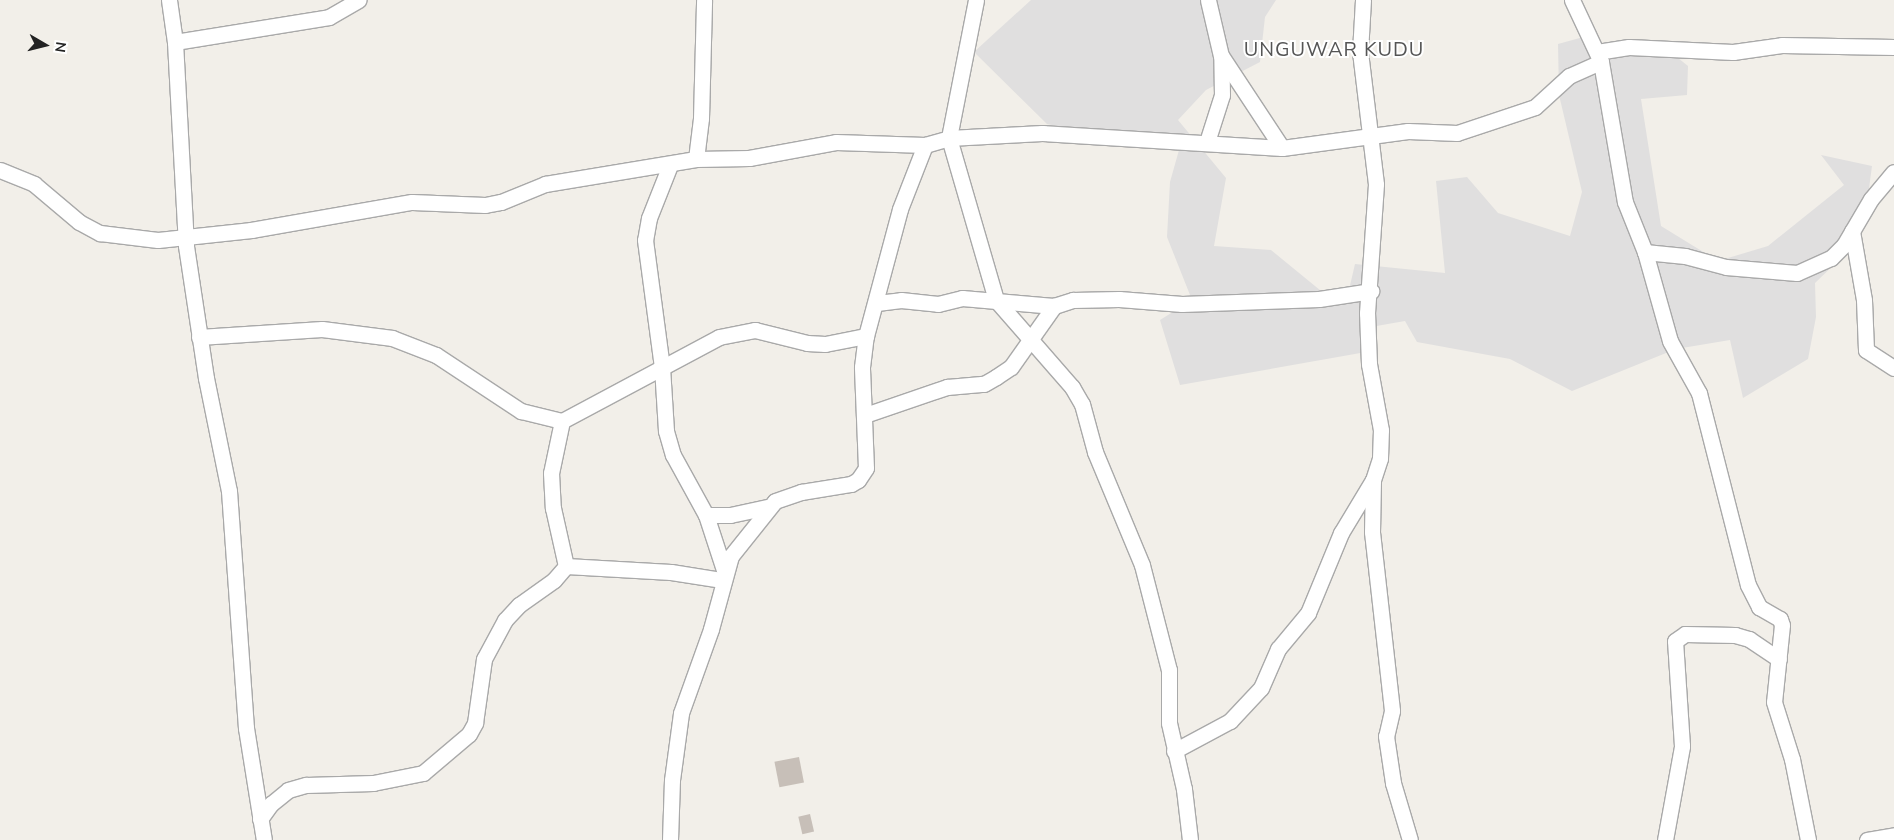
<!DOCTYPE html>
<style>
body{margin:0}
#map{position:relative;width:1894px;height:840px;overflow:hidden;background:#f2efe9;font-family:"Nunito Sans",sans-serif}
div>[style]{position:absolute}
.residential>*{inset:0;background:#e0dfdf}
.building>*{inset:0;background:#c7bfb8;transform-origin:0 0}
.roads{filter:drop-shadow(1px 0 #a9a9a9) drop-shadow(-1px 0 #a9a9a9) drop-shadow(0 1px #a9a9a9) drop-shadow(0 -1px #a9a9a9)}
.street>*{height:15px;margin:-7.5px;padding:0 7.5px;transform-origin:7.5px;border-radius:7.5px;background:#fff}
span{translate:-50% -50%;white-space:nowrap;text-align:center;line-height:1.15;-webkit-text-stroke:4px #fff;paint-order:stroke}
.quarter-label{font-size:20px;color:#555;letter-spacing:1px}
.north{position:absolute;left:20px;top:20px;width:50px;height:50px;-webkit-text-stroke:4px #fff;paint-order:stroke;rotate:98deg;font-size:14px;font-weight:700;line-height:20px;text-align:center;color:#222}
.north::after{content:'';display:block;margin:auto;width:18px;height:22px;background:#222;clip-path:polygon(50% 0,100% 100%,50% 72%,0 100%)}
</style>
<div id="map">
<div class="residential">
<i style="clip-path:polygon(1031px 0,1276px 0,1265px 17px,1260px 62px,1206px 90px,1178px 120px,1226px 178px,1214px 246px,1271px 250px,1326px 295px,1348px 294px,1355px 264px,1445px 273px,1436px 181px,1467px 177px,1498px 213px,1570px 236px,1582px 192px,1559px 95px,1558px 44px,1587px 36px,1620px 55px,1663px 46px,1688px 66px,1687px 95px,1641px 99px,1661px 226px,1718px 261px,1768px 246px,1844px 185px,1821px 155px,1872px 166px,1866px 211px,1845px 254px,1815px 283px,1816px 317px,1808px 359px,1743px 398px,1730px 340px,1676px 349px,1572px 391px,1510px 359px,1417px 342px,1405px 321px,1365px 328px,1366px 352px,1180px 385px,1160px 320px,1192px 300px,1167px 237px,1170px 182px,1179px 150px,1047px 124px,974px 52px)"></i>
</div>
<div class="building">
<i style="left:799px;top:757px;width:26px;height:25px;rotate:79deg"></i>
<i style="left:810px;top:814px;width:18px;height:12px;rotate:77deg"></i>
</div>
<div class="roads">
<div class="street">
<i style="left:169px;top:0;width:42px;rotate:81.9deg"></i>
<i style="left:175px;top:42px;width:204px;rotate:86.9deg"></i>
<i style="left:186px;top:246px;width:134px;rotate:81.4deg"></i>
<i style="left:206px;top:378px;width:115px;rotate:78.5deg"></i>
<i style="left:229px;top:491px;width:238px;rotate:85.9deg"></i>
<i style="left:246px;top:728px;width:113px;rotate:80.9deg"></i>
<i style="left:976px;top:0;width:141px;rotate:101.1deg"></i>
<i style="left:949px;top:138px;width:169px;rotate:73.8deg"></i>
<i style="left:996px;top:300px;width:116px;rotate:48.9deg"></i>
<i style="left:1072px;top:387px;width:20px;rotate:60deg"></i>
<i style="left:1082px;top:404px;width:50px;rotate:74.8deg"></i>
<i style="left:1095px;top:452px;width:122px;rotate:67.4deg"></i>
<i style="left:1142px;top:565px;width:108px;rotate:75.6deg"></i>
<i style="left:1169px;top:670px;width:53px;rotate:90deg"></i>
<i style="left:1169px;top:723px;width:68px;rotate:77.2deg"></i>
<i style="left:1184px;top:789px;width:51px;rotate:83.3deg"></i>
<i style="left:1572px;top:0;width:68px;rotate:64.9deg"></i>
<i style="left:1601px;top:62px;width:142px;rotate:80.3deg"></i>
<i style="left:1625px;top:202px;width:54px;rotate:68.2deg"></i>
<i style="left:1645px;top:252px;width:92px;rotate:74.3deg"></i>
<i style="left:1670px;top:341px;width:60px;rotate:60.9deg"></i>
<i style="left:1699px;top:393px;width:198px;rotate:75.7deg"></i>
<i style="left:1748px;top:585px;width:25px;rotate:63deg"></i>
<i style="left:1759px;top:607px;width:24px;rotate:30deg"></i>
<i style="left:1780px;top:619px;width:6px;rotate:72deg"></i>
<i style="left:1782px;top:625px;width:77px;rotate:95.9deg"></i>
<i style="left:1774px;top:702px;width:60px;rotate:72.5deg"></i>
<i style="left:1792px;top:759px;width:83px;rotate:78.8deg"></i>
<i style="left:175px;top:42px;width:156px;rotate:-9.2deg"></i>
<i style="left:329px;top:17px;width:34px;rotate:-30deg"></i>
<i style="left:1597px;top:52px;width:32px;rotate:-9deg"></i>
<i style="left:1629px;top:47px;width:104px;rotate:2.8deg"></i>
<i style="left:1733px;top:52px;width:49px;rotate:-8.1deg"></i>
<i style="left:1782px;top:45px;width:112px;rotate:1deg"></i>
<i style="left:1222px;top:57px;width:109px;rotate:56.6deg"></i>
<i style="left:1207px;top:142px;width:49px;rotate:-72.3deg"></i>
<i style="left:1222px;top:95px;width:39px;rotate:-91deg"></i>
<i style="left:1221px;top:56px;width:57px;rotate:-103.1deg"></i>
<i style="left:696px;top:159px;width:41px;rotate:-83deg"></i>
<i style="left:701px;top:118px;width:118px;rotate:-88.5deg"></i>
<i style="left:670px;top:165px;width:57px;rotate:111.6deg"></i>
<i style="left:649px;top:218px;width:22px;rotate:100deg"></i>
<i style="left:645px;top:240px;width:128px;rotate:82.4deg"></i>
<i style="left:662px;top:367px;width:64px;rotate:86.4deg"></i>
<i style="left:666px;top:431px;width:25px;rotate:74deg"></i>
<i style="left:673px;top:455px;width:68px;rotate:61.2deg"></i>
<i style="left:706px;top:515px;width:61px;rotate:71.9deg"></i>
<i style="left:0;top:170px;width:37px;rotate:22deg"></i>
<i style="left:34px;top:184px;width:59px;rotate:40.2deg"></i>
<i style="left:79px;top:222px;width:24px;rotate:28deg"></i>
<i style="left:100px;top:233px;width:58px;rotate:6.9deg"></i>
<i style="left:158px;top:240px;width:94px;rotate:-6.1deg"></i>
<i style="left:251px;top:230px;width:163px;rotate:-9.9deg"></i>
<i style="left:412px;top:202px;width:73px;rotate:2.4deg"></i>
<i style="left:485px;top:205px;width:16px;rotate:-11deg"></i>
<i style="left:501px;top:202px;width:48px;rotate:-22.2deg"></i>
<i style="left:545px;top:184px;width:153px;rotate:-9.4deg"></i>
<i style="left:696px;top:159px;width:53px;rotate:-1.1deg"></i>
<i style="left:749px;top:158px;width:88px;rotate:-10.4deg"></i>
<i style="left:836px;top:142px;width:89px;rotate:1.9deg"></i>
<i style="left:925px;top:145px;width:25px;rotate:-16deg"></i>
<i style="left:949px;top:138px;width:93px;rotate:-3.1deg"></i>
<i style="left:1042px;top:133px;width:240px;rotate:3.6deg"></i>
<i style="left:1282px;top:148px;width:127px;rotate:-7.7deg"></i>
<i style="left:1408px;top:131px;width:49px;rotate:2.3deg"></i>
<i style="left:1457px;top:133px;width:82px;rotate:-18.4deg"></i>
<i style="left:1535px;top:107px;width:46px;rotate:-42.4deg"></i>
<i style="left:1569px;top:76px;width:35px;rotate:-24deg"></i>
<i style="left:1852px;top:231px;width:70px;rotate:80.1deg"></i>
<i style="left:1864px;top:300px;width:50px;rotate:87.7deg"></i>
<i style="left:1866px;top:350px;width:33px;rotate:33deg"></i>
<i style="left:1645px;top:252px;width:40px;rotate:5.7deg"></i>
<i style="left:1685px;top:256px;width:42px;rotate:15deg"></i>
<i style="left:1726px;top:267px;width:71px;rotate:4.8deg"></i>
<i style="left:1797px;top:273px;width:37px;rotate:-24deg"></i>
<i style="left:1831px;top:258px;width:18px;rotate:-45deg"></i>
<i style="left:1844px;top:245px;width:53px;rotate:-59.6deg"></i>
<i style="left:1871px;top:199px;width:35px;rotate:-50deg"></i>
<i style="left:877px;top:303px;width:24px;rotate:-7deg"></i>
<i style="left:901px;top:300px;width:37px;rotate:6deg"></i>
<i style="left:938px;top:304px;width:25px;rotate:-14deg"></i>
<i style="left:962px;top:298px;width:92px;rotate:5deg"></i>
<i style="left:1054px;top:306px;width:20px;rotate:-18deg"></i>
<i style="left:1073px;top:300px;width:46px;rotate:-1.2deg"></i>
<i style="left:1119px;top:299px;width:63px;rotate:4.5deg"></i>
<i style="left:1182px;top:304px;width:137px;rotate:-2.1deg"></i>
<i style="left:1319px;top:299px;width:53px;rotate:-8.7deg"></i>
<i style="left:199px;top:337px;width:123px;rotate:-3.7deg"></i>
<i style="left:322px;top:329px;width:71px;rotate:7.3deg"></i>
<i style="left:392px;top:338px;width:47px;rotate:21.1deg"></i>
<i style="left:436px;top:355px;width:102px;rotate:33.4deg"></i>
<i style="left:521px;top:411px;width:42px;rotate:13.7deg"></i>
<i style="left:562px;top:421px;width:178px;rotate:-28.1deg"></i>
<i style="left:719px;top:337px;width:37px;rotate:-11deg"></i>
<i style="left:755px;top:330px;width:54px;rotate:14deg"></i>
<i style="left:807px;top:343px;width:18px;rotate:3deg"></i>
<i style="left:825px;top:344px;width:42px;rotate:-11deg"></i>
<i style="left:865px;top:415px;width:87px;rotate:-18.9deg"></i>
<i style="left:947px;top:387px;width:37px;rotate:-5deg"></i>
<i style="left:984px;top:384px;width:14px;rotate:-30deg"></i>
<i style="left:996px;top:377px;width:18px;rotate:-34deg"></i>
<i style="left:1011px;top:367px;width:75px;rotate:-54.8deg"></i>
<i style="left:562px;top:421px;width:53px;rotate:101.9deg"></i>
<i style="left:551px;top:473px;width:35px;rotate:87deg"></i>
<i style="left:553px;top:508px;width:59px;rotate:77.4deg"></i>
<i style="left:1373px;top:480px;width:52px;rotate:91.1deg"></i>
<i style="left:1372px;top:532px;width:180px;rotate:83.6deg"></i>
<i style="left:1392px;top:711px;width:26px;rotate:103deg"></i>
<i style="left:1386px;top:736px;width:48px;rotate:81.5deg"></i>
<i style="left:1393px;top:783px;width:59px;rotate:73.4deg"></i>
<i style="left:706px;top:515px;width:24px"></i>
<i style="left:730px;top:515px;width:40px;rotate:-12deg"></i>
<i style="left:566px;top:566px;width:105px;rotate:3.3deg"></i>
<i style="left:671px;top:572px;width:52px;rotate:8.9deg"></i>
<i style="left:1174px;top:751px;width:64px;rotate:-28.2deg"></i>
<i style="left:1230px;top:721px;width:45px;rotate:-46.8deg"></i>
<i style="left:1261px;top:688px;width:43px;rotate:-66.4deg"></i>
<i style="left:1278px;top:649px;width:47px;rotate:-50.2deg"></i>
<i style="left:1308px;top:613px;width:87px;rotate:-67.6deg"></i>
<i style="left:1341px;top:533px;width:62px;rotate:-58.9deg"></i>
<i style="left:1373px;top:480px;width:23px;rotate:-72deg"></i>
<i style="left:1380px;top:458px;width:28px;rotate:-88deg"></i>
<i style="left:1381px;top:430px;width:67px;rotate:-100.3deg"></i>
<i style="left:1369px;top:364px;width:51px;rotate:-92.2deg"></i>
<i style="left:1367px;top:313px;width:129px;rotate:-86deg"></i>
<i style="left:1376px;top:184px;width:133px;rotate:-96.9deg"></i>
<i style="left:1360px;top:52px;width:52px;rotate:-86.7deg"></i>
<i style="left:260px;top:819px;width:19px;rotate:-54deg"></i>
<i style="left:271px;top:804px;width:22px;rotate:-39deg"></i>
<i style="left:288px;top:790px;width:19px;rotate:-16deg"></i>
<i style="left:306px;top:785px;width:67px;rotate:-1.7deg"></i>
<i style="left:373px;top:783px;width:51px;rotate:-11.3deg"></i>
<i style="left:423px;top:773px;width:60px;rotate:-40.3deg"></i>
<i style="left:469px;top:734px;width:13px;rotate:-61deg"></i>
<i style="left:475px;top:723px;width:65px;rotate:-82deg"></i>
<i style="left:484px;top:659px;width:44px;rotate:-61.7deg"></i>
<i style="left:505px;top:620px;width:21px;rotate:-47deg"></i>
<i style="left:519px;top:605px;width:43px;rotate:-35.5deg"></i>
<i style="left:554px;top:580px;width:18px;rotate:-49deg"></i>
<i style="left:670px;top:840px;width:60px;rotate:-88.1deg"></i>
<i style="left:672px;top:780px;width:68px;rotate:-82.3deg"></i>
<i style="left:681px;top:713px;width:89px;rotate:-70.3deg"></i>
<i style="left:711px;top:629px;width:76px;rotate:-74.7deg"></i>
<i style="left:731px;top:556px;width:70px;rotate:-51.3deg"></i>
<i style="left:775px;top:501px;width:28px;rotate:-19deg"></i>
<i style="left:801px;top:492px;width:51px;rotate:-9.1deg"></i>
<i style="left:851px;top:484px;width:8px;rotate:-30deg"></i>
<i style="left:858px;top:480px;width:14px;rotate:-56deg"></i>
<i style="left:866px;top:468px;width:101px;rotate:-92.3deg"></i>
<i style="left:862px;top:367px;width:31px;rotate:-83deg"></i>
<i style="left:866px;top:336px;width:131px;rotate:-75deg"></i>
<i style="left:900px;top:209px;width:69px;rotate:-68.7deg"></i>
<i style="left:1665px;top:840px;width:96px;rotate:-79.7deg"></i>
<i style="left:1682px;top:746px;width:105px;rotate:-93.8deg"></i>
<i style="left:1675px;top:641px;width:12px;rotate:-35deg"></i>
<i style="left:1685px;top:634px;width:50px;rotate:1.1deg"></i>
<i style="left:1735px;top:635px;width:15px;rotate:16deg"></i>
<i style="left:1749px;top:639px;width:36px;rotate:34deg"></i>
<i style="left:1867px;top:840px;width:27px;rotate:-10deg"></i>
</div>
</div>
<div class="quarter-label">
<span style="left:1334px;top:49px">UNGUWAR KUDU</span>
</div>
<div class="north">N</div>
</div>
